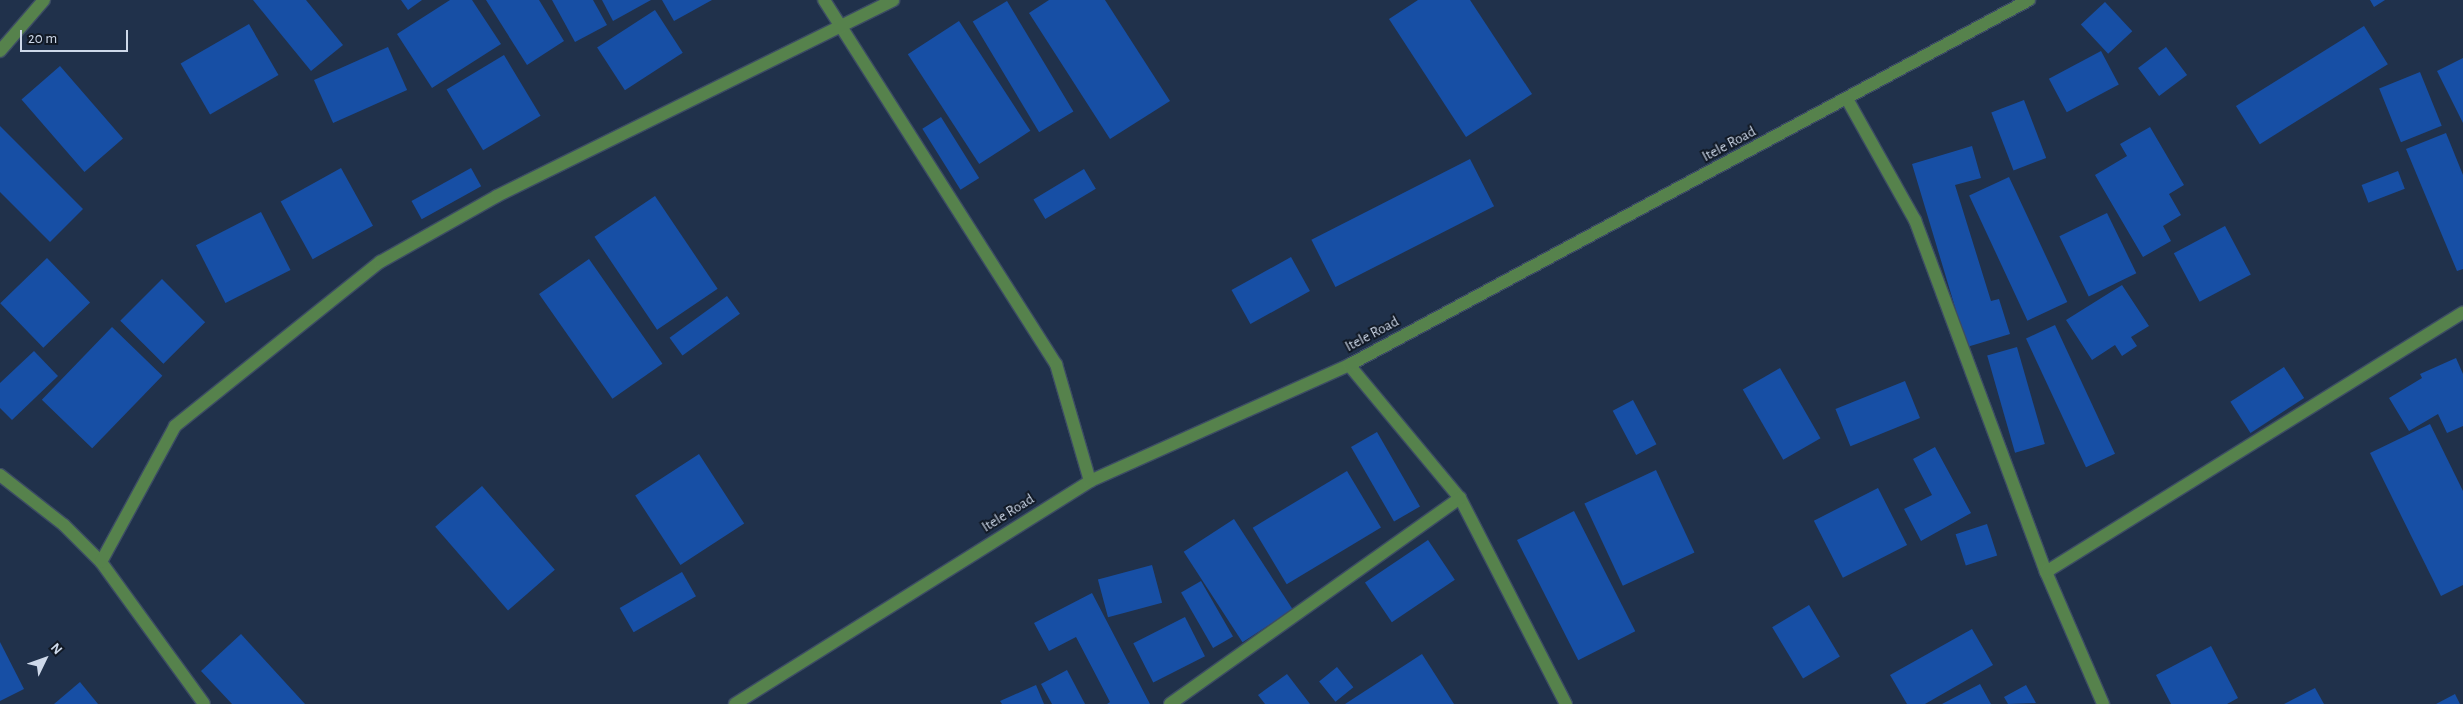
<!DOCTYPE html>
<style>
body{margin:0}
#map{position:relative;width:2463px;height:704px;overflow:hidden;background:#20314b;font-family:"Alegreya Sans",sans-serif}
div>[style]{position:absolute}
.building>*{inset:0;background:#174fa5;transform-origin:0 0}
.roads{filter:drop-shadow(1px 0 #3c4c64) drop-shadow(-1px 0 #3c4c64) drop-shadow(0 1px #3c4c64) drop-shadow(0 -1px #3c4c64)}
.minor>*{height:12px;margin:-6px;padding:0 6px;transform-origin:6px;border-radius:6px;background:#56824c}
span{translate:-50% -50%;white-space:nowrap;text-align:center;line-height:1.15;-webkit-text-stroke:4px #111925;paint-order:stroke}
.street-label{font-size:15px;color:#ced9ea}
.north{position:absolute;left:20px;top:634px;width:50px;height:50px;-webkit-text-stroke:4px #111925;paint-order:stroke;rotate:48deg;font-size:14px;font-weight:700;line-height:20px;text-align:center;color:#ced9ea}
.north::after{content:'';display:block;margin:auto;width:18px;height:22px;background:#ced9ea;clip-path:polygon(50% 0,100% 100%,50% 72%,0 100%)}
.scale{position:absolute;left:20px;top:30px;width:108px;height:22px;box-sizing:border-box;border:2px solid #ced9ea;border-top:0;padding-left:6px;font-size:15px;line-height:18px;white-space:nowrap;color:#ced9ea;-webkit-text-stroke:4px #111925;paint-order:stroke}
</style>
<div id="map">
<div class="building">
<i style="clip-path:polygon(253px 0,306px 0,343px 45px,311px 71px)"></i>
<i style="clip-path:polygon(401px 0,422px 0,408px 10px)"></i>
<i style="clip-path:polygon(450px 0,472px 0,501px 44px,432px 88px,397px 34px)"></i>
<i style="clip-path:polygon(486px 0,539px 0,564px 41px,527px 65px)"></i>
<i style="clip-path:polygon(552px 0,593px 0,607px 25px,575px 42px)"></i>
<i style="clip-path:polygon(602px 0,651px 0,613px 21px)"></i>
<i style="clip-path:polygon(662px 0,712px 0,674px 21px)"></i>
<i style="clip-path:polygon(1049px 0,1105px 0,1170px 101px,1110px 139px,1029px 13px)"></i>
<i style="clip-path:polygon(1418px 0,1470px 0,1532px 94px,1466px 137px,1389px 19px)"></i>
<i style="clip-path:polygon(2370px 0,2385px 0,2374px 7px)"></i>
<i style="left:1007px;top:1px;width:129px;height:40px;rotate:59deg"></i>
<i style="left:2105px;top:2px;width:40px;height:33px;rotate:47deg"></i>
<i style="left:655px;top:10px;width:51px;height:69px;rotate:57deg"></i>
<i style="left:959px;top:21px;width:131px;height:61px;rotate:57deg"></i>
<i style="left:249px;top:24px;width:59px;height:79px;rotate:60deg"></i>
<i style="left:2364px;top:26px;width:45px;height:151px;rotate:58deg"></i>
<i style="left:388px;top:47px;width:47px;height:81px;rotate:66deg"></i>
<i style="left:2166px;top:47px;width:35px;height:35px;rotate:53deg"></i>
<i style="left:2101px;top:51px;width:38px;height:59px;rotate:62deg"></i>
<i style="left:504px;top:55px;width:71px;height:67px;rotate:59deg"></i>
<i style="clip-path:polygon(2463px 58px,2463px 123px,2437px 71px)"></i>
<i style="left:60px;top:66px;width:96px;height:51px;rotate:49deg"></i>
<i style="left:2420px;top:72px;width:58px;height:44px;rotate:68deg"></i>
<i style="left:2024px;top:100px;width:62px;height:35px;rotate:69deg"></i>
<i style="left:941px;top:117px;width:72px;height:22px;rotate:58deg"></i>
<i style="clip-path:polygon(0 126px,83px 209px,50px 242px,0 192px)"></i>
<i style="clip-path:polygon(2150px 127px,2184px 185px,2169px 194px,2181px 215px,2163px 226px,2171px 241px,2143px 257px,2095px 175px,2127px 156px,2120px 144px)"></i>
<i style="clip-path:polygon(2446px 133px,2463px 175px,2463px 269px,2457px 271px,2406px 149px)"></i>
<i style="clip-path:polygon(1972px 146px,1981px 178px,1955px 185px,1991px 301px,1999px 299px,2010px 334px,1967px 347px,1912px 164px)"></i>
<i style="left:1470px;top:159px;width:53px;height:178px;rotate:63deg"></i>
<i style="left:341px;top:168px;width:66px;height:69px;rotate:61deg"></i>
<i style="left:471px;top:168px;width:21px;height:68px;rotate:61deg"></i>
<i style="left:1084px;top:169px;width:23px;height:59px;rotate:59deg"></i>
<i style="left:2398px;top:171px;width:19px;height:39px;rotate:69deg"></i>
<i style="left:2009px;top:177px;width:138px;height:44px;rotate:65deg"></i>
<i style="left:655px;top:196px;width:112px;height:73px;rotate:56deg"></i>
<i style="left:261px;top:212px;width:65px;height:73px;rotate:63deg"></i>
<i style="left:2107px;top:213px;width:67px;height:53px;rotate:64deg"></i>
<i style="left:2225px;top:226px;width:55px;height:58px;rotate:62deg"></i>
<i style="left:1291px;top:257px;width:39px;height:68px;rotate:61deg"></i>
<i style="left:47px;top:258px;width:62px;height:65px;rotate:46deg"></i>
<i style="left:589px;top:259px;width:128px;height:61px;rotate:55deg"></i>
<i style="left:162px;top:279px;width:61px;height:59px;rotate:45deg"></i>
<i style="clip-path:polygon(2122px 285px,2149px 326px,2131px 337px,2137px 346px,2122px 356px,2115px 345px,2092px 360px,2066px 320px)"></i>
<i style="left:727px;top:296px;width:22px;height:71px;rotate:54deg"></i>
<i style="left:2055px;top:325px;width:142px;height:32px;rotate:65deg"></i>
<i style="left:112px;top:327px;width:70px;height:101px;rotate:44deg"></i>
<i style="left:2017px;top:347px;width:101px;height:31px;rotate:74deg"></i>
<i style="clip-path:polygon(34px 351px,58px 376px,12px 420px,0 408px,0 383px)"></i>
<i style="clip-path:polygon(2456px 358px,2463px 374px,2463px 426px,2447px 433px,2438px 414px,2409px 431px,2389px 398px,2422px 378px,2420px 374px)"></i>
<i style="left:2284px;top:367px;width:37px;height:64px;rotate:57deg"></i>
<i style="left:1780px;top:368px;width:81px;height:43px;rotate:60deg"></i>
<i style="left:1905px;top:381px;width:40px;height:75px;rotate:68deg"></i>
<i style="left:1633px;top:400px;width:50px;height:23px;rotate:62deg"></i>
<i style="clip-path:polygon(2430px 424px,2463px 491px,2463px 585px,2441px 596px,2370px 453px)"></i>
<i style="left:1377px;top:432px;width:86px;height:30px;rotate:60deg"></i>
<i style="clip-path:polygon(1935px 447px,1971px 513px,1921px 541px,1904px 509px,1932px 495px,1913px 459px)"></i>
<i style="left:699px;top:454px;width:83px;height:76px;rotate:57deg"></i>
<i style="left:1656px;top:470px;width:91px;height:79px;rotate:65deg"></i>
<i style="left:1347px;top:471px;width:66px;height:110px;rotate:59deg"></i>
<i style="left:482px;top:486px;width:111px;height:62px;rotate:49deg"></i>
<i style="left:1878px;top:488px;width:64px;height:72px;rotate:63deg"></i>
<i style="left:1574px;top:511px;width:135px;height:64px;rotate:63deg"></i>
<i style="left:1234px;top:519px;width:108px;height:60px;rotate:57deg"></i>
<i style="left:1987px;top:524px;width:33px;height:33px;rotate:72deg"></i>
<i style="left:1428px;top:540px;width:48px;height:76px;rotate:56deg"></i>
<i style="left:1152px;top:565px;width:39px;height:56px;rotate:75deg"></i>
<i style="left:682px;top:572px;width:28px;height:72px;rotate:60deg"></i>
<i style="left:1201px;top:581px;width:64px;height:23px;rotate:60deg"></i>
<i style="clip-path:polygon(1092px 593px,1150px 704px,1107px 704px,1110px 702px,1076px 637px,1049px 651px,1034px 623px)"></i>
<i style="left:1809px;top:605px;width:60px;height:43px;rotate:59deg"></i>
<i style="left:1185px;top:617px;width:44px;height:58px;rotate:63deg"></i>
<i style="clip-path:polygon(1972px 629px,1993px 665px,1925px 704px,1907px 704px,1890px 675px)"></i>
<i style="clip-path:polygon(241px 634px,305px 704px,232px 704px,201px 671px)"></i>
<i style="clip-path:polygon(0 642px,24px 689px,0 701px)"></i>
<i style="clip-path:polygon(2211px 646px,2238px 698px,2227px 704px,2171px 704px,2156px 675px)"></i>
<i style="clip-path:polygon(1422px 654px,1454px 704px,1345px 704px)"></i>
<i style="left:1337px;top:667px;width:26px;height:23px;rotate:51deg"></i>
<i style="clip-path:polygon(1067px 670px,1085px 704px,1052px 704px,1041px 684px)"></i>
<i style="clip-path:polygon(1287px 674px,1310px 704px,1265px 704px,1258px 695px)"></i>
<i style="clip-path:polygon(80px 682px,98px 704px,54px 704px)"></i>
<i style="clip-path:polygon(1980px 684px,1991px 704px,1942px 704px)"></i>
<i style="clip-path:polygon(1036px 685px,1044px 704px,1002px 704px,1000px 701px)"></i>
<i style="clip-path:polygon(2026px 685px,2036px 703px,2008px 704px,2004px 697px)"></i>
<i style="clip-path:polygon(2315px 688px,2324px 704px,2284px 704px)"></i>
<i style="clip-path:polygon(2455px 694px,2460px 704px,2436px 704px)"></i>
</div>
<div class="roads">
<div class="minor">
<i style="left:824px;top:0;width:432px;rotate:57.5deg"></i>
<i style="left:1056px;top:364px;width:122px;rotate:73.8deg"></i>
<i style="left:0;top:51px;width:67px;rotate:-49.2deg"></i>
<i style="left:1847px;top:99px;width:139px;rotate:60.7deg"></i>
<i style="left:1915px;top:220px;width:376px;rotate:69.6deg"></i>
<i style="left:2046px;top:572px;width:144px;rotate:66.6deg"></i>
<i style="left:1349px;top:365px;width:173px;rotate:50.2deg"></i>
<i style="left:1460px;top:498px;width:232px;rotate:62.8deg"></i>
<i style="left:0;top:475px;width:81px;rotate:38deg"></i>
<i style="left:64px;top:525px;width:52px;rotate:45deg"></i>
<i style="left:101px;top:562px;width:175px;rotate:54deg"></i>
<i style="left:101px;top:562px;width:155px;rotate:-61.4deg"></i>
<i style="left:175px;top:426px;width:263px;rotate:-38.7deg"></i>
<i style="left:380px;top:262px;width:134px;rotate:-29.4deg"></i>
<i style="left:497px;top:196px;width:442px;rotate:-26.3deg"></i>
<i style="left:2046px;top:572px;width:491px;rotate:-31.9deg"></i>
<i style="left:735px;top:704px;width:419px;rotate:-32.1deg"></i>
<i style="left:1090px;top:481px;width:284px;rotate:-24.1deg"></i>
<i style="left:1349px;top:365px;width:772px;rotate:-28.23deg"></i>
<i style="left:1170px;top:704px;width:356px;rotate:-35.4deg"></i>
</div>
</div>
<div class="street-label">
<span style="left:1729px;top:144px;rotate:-28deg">Itele Road</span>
<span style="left:1372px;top:334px;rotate:-28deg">Itele Road</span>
<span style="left:1008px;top:513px;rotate:-32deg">Itele Road</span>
</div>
<div class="north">N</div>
<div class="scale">20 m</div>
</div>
